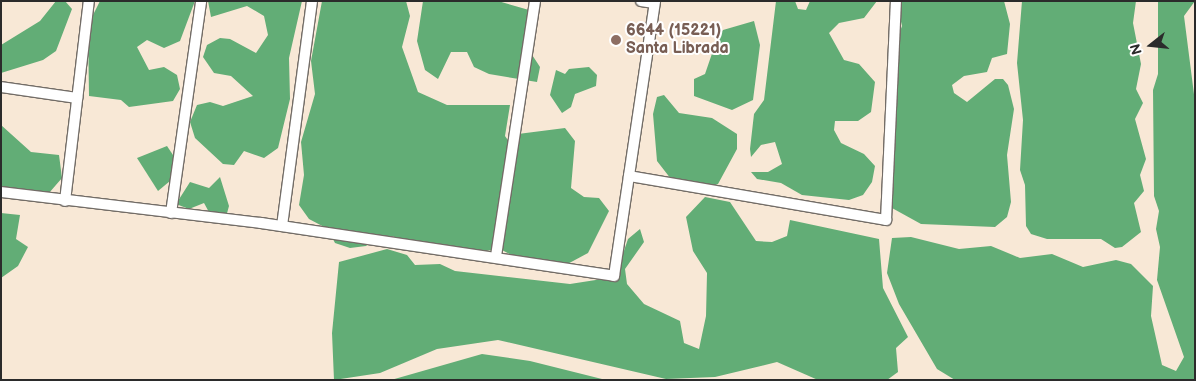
<!DOCTYPE html>
<style>
body{margin:0}
#map{position:relative;width:1196px;height:381px;overflow:hidden;background:#f8e8d6;font-family:"Balsamiq Sans",sans-serif}
div>[style]{position:absolute}
.forest>*{inset:0;background:#62ad76}
.roads{filter:drop-shadow(1px 0 #736d67) drop-shadow(-1px 0 #736d67) drop-shadow(0 1px #736d67) drop-shadow(0 -1px #736d67)}
.street>*{height:10px;margin:-5px;padding:0 5px;transform-origin:5px;border-radius:5px;background:#fff}
.dots>*{width:14px;height:14px;translate:-50% -50%;box-sizing:border-box;border:2px solid #fff;border-radius:50%}
span{translate:-50% -50%;white-space:nowrap;text-align:center;line-height:1.15;-webkit-text-stroke:4px #fff;paint-order:stroke}
.education-label{font-size:16px;color:#785e54;font-weight:700}
.left{translate:0 -50%;text-align:left}
.frame{position:absolute;inset:0;border:2px solid #2b2b2b;pointer-events:none}
.north{position:absolute;left:1126px;top:20px;width:50px;height:50px;-webkit-text-stroke:4px #fff;paint-order:stroke;rotate:254deg;font-size:14px;font-weight:700;line-height:20px;text-align:center;color:#2b2b2b}
.north::after{content:'';display:block;margin:auto;width:18px;height:22px;background:#2b2b2b;clip-path:polygon(50% 0,100% 100%,50% 72%,0 100%)}
</style>
<div id="map">
<div class="forest">
<i style="clip-path:polygon(56px 1px,65px 1px,72px 9px,56px 51px,43px 60px,1px 73px,1px 45px,40px 21px)"></i>
<i style="clip-path:polygon(100px 1px,195px 1px,180px 41px,164px 48px,147px 40px,137px 47px,149px 70px,164px 67px,177px 75px,180px 89px,173px 101px,129px 107px,121px 100px,89px 96px,88px 25px)"></i>
<i style="clip-path:polygon(208px 1px,302px 1px,289px 58px,290px 99px,278px 148px,264px 158px,244px 151px,234px 165px,223px 164px,195px 138px,190px 122px,197px 105px,210px 102px,223px 106px,253px 96px,231px 76px,214px 73px,203px 57px,207px 45px,220px 38px,230px 39px,256px 53px,268px 35px,264px 16px,247px 6px,211px 17px)"></i>
<i style="clip-path:polygon(322px 1px,406px 1px,410px 16px,402px 47px,418px 92px,447px 105px,510px 105px,505px 136px,514px 149px,518px 134px,565px 128px,575px 141px,571px 188px,584px 197px,599px 198px,609px 211px,588px 253px,560px 268px,529px 264px,500px 249px,469px 253px,407px 245px,393px 236px,378px 236px,366px 246px,350px 248px,335px 243px,328px 229px,309px 219px,299px 205px,304px 175px,301px 142px,315px 94px,311px 61px)"></i>
<i style="clip-path:polygon(423px 1px,498px 1px,529px 10px,523px 41px,540px 67px,537px 82px,489px 74px,474px 67px,467px 52px,451px 52px,438px 79px,425px 70px,417px 41px)"></i>
<i style="clip-path:polygon(776px 1px,795px 1px,798px 9px,806px 10px,810px 1px,877px 1px,864px 18px,839px 23px,829px 33px,844px 60px,859px 64px,875px 82px,871px 112px,858px 121px,835px 121px,834px 130px,841px 143px,864px 154px,875px 166px,872px 182px,863px 195px,849px 200px,802px 195px,781px 183px,757px 179px,751px 172px,768px 172px,782px 164px,775px 142px,761px 145px,751px 157px,750px 149px,754px 114px,764px 100px)"></i>
<i style="clip-path:polygon(896px 1px,1004px 1px,1010px 24px,1007px 54px,992px 58px,987px 72px,964px 76px,952px 85px,954px 93px,967px 102px,995px 79px,1003px 79px,1008px 85px,1014px 109px,1007px 155px,1011px 202px,1007px 217px,995px 227px,921px 224px,892px 208px,893px 50px,902px 26px)"></i>
<i style="clip-path:polygon(1022px 1px,1136px 1px,1133px 23px,1141px 64px,1136px 89px,1143px 103px,1135px 119px,1146px 159px,1140px 175px,1144px 191px,1134px 203px,1141px 232px,1122px 247px,1115px 248px,1101px 239px,1047px 239px,1031px 234px,1026px 226px,1025px 185px,1020px 170px,1023px 120px,1017px 63px)"></i>
<i style="clip-path:polygon(1158px 1px,1195px 1px,1184px 16px,1195px 102px,1195px 380px,955px 380px,937px 369px,899px 304px,887px 273px,892px 238px,911px 237px,959px 249px,991px 246px,1020px 258px,1052px 254px,1083px 267px,1116px 260px,1131px 264px,1153px 286px,1151px 316px,1162px 365px,1176px 371px,1184px 357px,1157px 280px,1160px 247px,1156px 229px,1159px 211px,1154px 196px,1153px 90px,1158px 74px)"></i>
<i style="clip-path:polygon(754px 21px,760px 45px,753px 100px,732px 110px,694px 96px,694px 79px,705px 74px,718px 36px,723px 30px)"></i>
<i style="clip-path:polygon(589px 67px,597px 75px,596px 86px,575px 94px,571px 107px,562px 113px,550px 95px,556px 70px,565px 74px,569px 69px)"></i>
<i style="clip-path:polygon(664px 95px,679px 113px,712px 118px,737px 134px,737px 149px,718px 184px,710px 187px,671px 179px,657px 161px,653px 114px,657px 97px)"></i>
<i style="clip-path:polygon(1px 125px,31px 152px,59px 155px,62px 178px,49px 193px,1px 189px)"></i>
<i style="clip-path:polygon(167px 146px,177px 161px,170px 181px,158px 191px,137px 158px)"></i>
<i style="clip-path:polygon(220px 177px,229px 206px,226px 217px,210px 214px,204px 203px,189px 209px,176px 204px,190px 182px,209px 188px)"></i>
<i style="clip-path:polygon(705px 197px,730px 202px,756px 241px,772px 242px,787px 236px,790px 220px,879px 239px,883px 288px,908px 337px,896px 348px,898px 372px,887px 380px,818px 380px,777px 362px,715px 377px,666px 379px,498px 340px,437px 349px,380px 373px,334px 380px,332px 333px,339px 262px,387px 249px,407px 255px,415px 265px,440px 264px,455px 271px,570px 284px,615px 277px,628px 239px,640px 229px,644px 242px,625px 269px,627px 284px,644px 304px,680px 321px,684px 343px,699px 349px,706px 316px,707px 273px,693px 251px,686px 217px)"></i>
<i style="clip-path:polygon(1px 213px,20px 215px,16px 239px,28px 247px,18px 266px,1px 278px)"></i>
<i style="clip-path:polygon(482px 354px,530px 361px,606px 380px,391px 380px)"></i>
</div>
<div class="roads">
<div class="street">
<i style="left:641px;top:1px;width:13px;rotate:9deg"></i>
<i style="left:1px;top:87px;width:77px;rotate:8.2deg"></i>
<i style="left:629px;top:176px;width:261px;rotate:9.7deg"></i>
<i style="left:886px;top:220px;width:219px;rotate:-87.4deg"></i>
<i style="left:1px;top:192px;width:262px;rotate:6.8deg"></i>
<i style="left:261px;top:223px;width:357px;rotate:8.5deg"></i>
<i style="left:614px;top:276px;width:278px;rotate:-81.5deg"></i>
<i style="left:65px;top:201px;width:201px;rotate:-83.2deg"></i>
<i style="left:171px;top:213px;width:214px;rotate:-81.9deg"></i>
<i style="left:282px;top:226px;width:227px;rotate:-82.4deg"></i>
<i style="left:496px;top:256px;width:258px;rotate:-81.3deg"></i>
</div>
</div>
<div class="dots">
<i style="left:616px;top:40px;background:#8d6e63"></i>
</div>
<div class="education-label">
<span class="left" style="left:626px;top:40px">6644 (15221)<br>Santa Librada</span>
</div>
<div class="frame"></div>
<div class="north">N</div>
</div>
